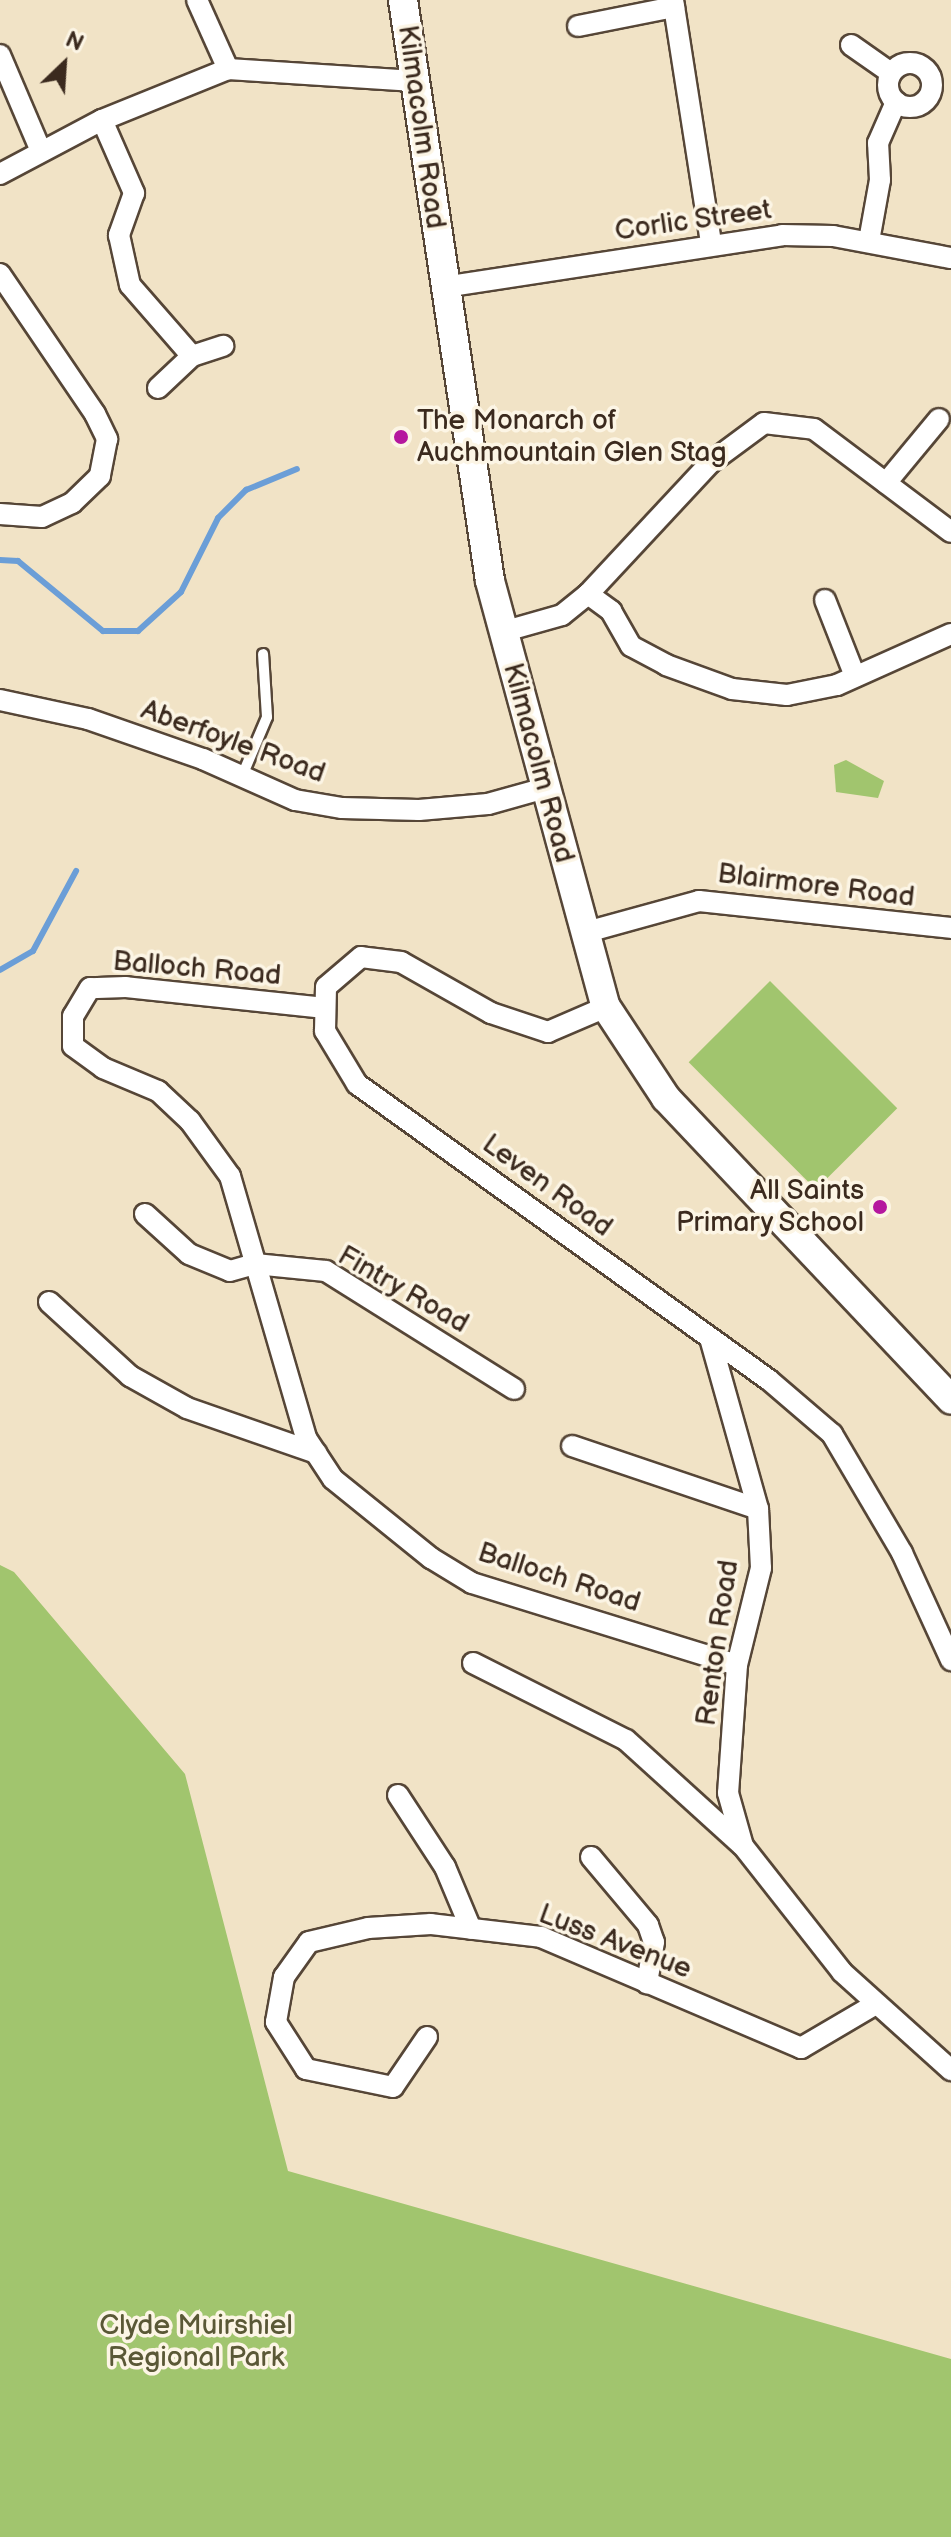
<!DOCTYPE html>
<style>
body{margin:0}
#map{position:relative;width:951px;height:2537px;overflow:hidden;background:#f1e3c6;font-family:"Balsamiq Sans",sans-serif}
div>[style]{position:absolute}
.green>*{inset:0;background:#a1c56e;transform-origin:0 0}
.stream>*{height:6px;margin:-3px;padding:0 3px;transform-origin:3px;border-radius:3px;background:#6b9ed7}
.roads{filter:drop-shadow(2px 0 #564637) drop-shadow(-2px 0 #564637) drop-shadow(0 2px #564637) drop-shadow(0 -2px #564637)}
.lane>*{height:10px;margin:-5px;padding:0 5px;transform-origin:5px;border-radius:5px;background:#fff}
.street>*{height:20px;margin:-10px;padding:0 10px;transform-origin:10px;border-radius:10px;background:#fff}
.street>.ring{margin:-10px;padding:0;box-sizing:content-box;background:none;border:20px solid #fff;border-radius:50%}
.secondary>*{height:28px;margin:-14px;padding:0 14px;transform-origin:14px;border-radius:14px;background:#fff}
.dots>*{width:22px;height:22px;translate:-50% -50%;box-sizing:border-box;border:4px solid #fcf5e5;border-radius:50%}
span{translate:-50% -50%;white-space:nowrap;text-align:center;line-height:1.15;-webkit-text-stroke:7px #fcf5e5;paint-order:stroke}
.street-label{font-size:28px;color:#3b2a1e}
.poi-label{font-size:28px;color:#3b2a1e}
.left{translate:0 -50%;text-align:left}
.right{translate:-100% -50%;text-align:right}
.park-label{font-size:28px;color:#5a5836}
.north{position:absolute;left:24px;top:24px;width:80px;height:80px;-webkit-text-stroke:6px #fcf5e5;paint-order:stroke;rotate:25deg;font-size:22px;font-weight:700;line-height:32px;text-align:center;color:#3b2a1e}
.north::after{content:'';display:block;margin:auto;width:28px;height:36px;background:#3b2a1e;clip-path:polygon(50% 0,100% 100%,50% 72%,0 100%)}
</style>
<div id="map">
<div class="green">
<i style="clip-path:polygon(846px 760px,884px 781px,878px 798px,836px 792px,834px 765px)"></i>
<i style="left:770px;top:981px;width:180px;height:115px;rotate:45deg"></i>
<i style="clip-path:polygon(0 1565px,14px 1572px,185px 1774px,288px 2171px,951px 2359px,951px 2537px,0 2537px)"></i>
</div>
<div class="stream">
<i style="left:0;top:560px;width:18px;rotate:3deg"></i>
<i style="left:18px;top:561px;width:110px;rotate:39.5deg"></i>
<i style="left:103px;top:631px;width:35px"></i>
<i style="left:138px;top:631px;width:58px;rotate:-42.2deg"></i>
<i style="left:181px;top:592px;width:83px;rotate:-63.4deg"></i>
<i style="left:218px;top:518px;width:40px;rotate:-45deg"></i>
<i style="left:246px;top:490px;width:55px;rotate:-22.4deg"></i>
<i style="left:0;top:970px;width:38px;rotate:-30deg"></i>
<i style="left:33px;top:951px;width:91px;rotate:-61.7deg"></i>
</div>
<div class="roads">
<div class="lane">
<i style="left:242px;top:776px;width:64px;rotate:-67deg"></i>
<i style="left:267px;top:717px;width:63px;rotate:-93.6deg"></i>
</div>
<div class="street">
<i style="left:197px;top:0;width:76px;rotate:65.8deg"></i>
<i style="left:673px;top:0;width:246px;rotate:81.1deg"></i>
<i style="left:578px;top:26px;width:98px;rotate:-11.2deg"></i>
<i style="left:851px;top:45px;width:49px;rotate:35deg"></i>
<i style="left:0;top:55px;width:104px;rotate:66.9deg"></i>
<i class="ring" style="left:888px;top:63px;width:24px;height:24px"></i>
<i style="left:102px;top:120px;width:80px;rotate:66.3deg"></i>
<i style="left:134px;top:193px;width:45px;rotate:109.7deg"></i>
<i style="left:119px;top:235px;width:51px;rotate:77.6deg"></i>
<i style="left:130px;top:285px;width:94px;rotate:48.9deg"></i>
<i style="left:0;top:174px;width:115px;rotate:-27.9deg"></i>
<i style="left:102px;top:120px;width:136px;rotate:-22deg"></i>
<i style="left:228px;top:69px;width:187px;rotate:3.7deg"></i>
<i style="left:869px;top:241px;width:62px;rotate:-79.8deg"></i>
<i style="left:880px;top:180px;width:37px;rotate:-93deg"></i>
<i style="left:878px;top:143px;width:45px;rotate:-66.3deg"></i>
<i style="left:0;top:274px;width:169px;rotate:55.8deg"></i>
<i style="left:95px;top:414px;width:28px;rotate:64deg"></i>
<i style="left:107px;top:439px;width:38px;rotate:101deg"></i>
<i style="left:100px;top:476px;width:39px;rotate:136deg"></i>
<i style="left:72px;top:503px;width:33px;rotate:155deg"></i>
<i style="left:42px;top:517px;width:42px;rotate:-175.9deg"></i>
<i style="left:444px;top:287px;width:342px;rotate:-8.7deg"></i>
<i style="left:782px;top:235px;width:51px;rotate:1.1deg"></i>
<i style="left:833px;top:236px;width:120px;rotate:10.6deg"></i>
<i style="left:158px;top:388px;width:47px;rotate:-43.3deg"></i>
<i style="left:192px;top:356px;width:33px;rotate:-18deg"></i>
<i style="left:886px;top:483px;width:83px;rotate:-50.4deg"></i>
<i style="left:588px;top:594px;width:179px;rotate:-47deg"></i>
<i style="left:710px;top:463px;width:67px;rotate:-36.5deg"></i>
<i style="left:764px;top:423px;width:50px;rotate:6.8deg"></i>
<i style="left:814px;top:429px;width:171px;rotate:36.9deg"></i>
<i style="left:825px;top:600px;width:82px;rotate:68.5deg"></i>
<i style="left:502px;top:632px;width:62px;rotate:-15.8deg"></i>
<i style="left:562px;top:615px;width:33px;rotate:-39deg"></i>
<i style="left:588px;top:594px;width:29px;rotate:36deg"></i>
<i style="left:611px;top:611px;width:40px;rotate:60.3deg"></i>
<i style="left:631px;top:646px;width:40px;rotate:28deg"></i>
<i style="left:666px;top:665px;width:70px;rotate:20deg"></i>
<i style="left:732px;top:689px;width:55px;rotate:6.2deg"></i>
<i style="left:787px;top:695px;width:51px;rotate:-11.3deg"></i>
<i style="left:837px;top:685px;width:125px;rotate:-24.1deg"></i>
<i style="left:0;top:700px;width:90px;rotate:12.2deg"></i>
<i style="left:88px;top:719px;width:122px;rotate:19.2deg"></i>
<i style="left:203px;top:759px;width:101px;rotate:24deg"></i>
<i style="left:295px;top:800px;width:48px;rotate:9.7deg"></i>
<i style="left:342px;top:808px;width:77px;rotate:1.5deg"></i>
<i style="left:419px;top:810px;width:69px;rotate:-5deg"></i>
<i style="left:488px;top:804px;width:59px;rotate:-15.7deg"></i>
<i style="left:583px;top:933px;width:120px;rotate:-15.4deg"></i>
<i style="left:699px;top:901px;width:253px;rotate:6.1deg"></i>
<i style="left:606px;top:1007px;width:63px;rotate:156.7deg"></i>
<i style="left:548px;top:1032px;width:60px;rotate:-161.6deg"></i>
<i style="left:491px;top:1013px;width:103px;rotate:-150.5deg"></i>
<i style="left:401px;top:962px;width:40px;rotate:-172.9deg"></i>
<i style="left:361px;top:957px;width:46px;rotate:139.4deg"></i>
<i style="left:326px;top:987px;width:44px;rotate:91.3deg"></i>
<i style="left:325px;top:1031px;width:62px;rotate:58.9deg"></i>
<i style="left:357px;top:1084px;width:507px;rotate:35.7deg"></i>
<i style="left:769px;top:1380px;width:83px;rotate:40.6deg"></i>
<i style="left:832px;top:1434px;width:138px;rotate:59.5deg"></i>
<i style="left:902px;top:1553px;width:118px;rotate:65.4deg"></i>
<i style="left:325px;top:1008px;width:200px;rotate:-174deg"></i>
<i style="left:126px;top:987px;width:36px;rotate:178deg"></i>
<i style="left:90px;top:988px;width:33px;rotate:121deg"></i>
<i style="left:73px;top:1016px;width:30px;rotate:90deg"></i>
<i style="left:73px;top:1046px;width:37px;rotate:36deg"></i>
<i style="left:103px;top:1068px;width:60px;rotate:22.7deg"></i>
<i style="left:158px;top:1091px;width:44px;rotate:43.2deg"></i>
<i style="left:190px;top:1121px;width:68px;rotate:54deg"></i>
<i style="left:230px;top:1176px;width:273px;rotate:73.8deg"></i>
<i style="left:306px;top:1438px;width:49px;rotate:56.6deg"></i>
<i style="left:333px;top:1479px;width:126px;rotate:38.9deg"></i>
<i style="left:431px;top:1558px;width:48px;rotate:31.4deg"></i>
<i style="left:472px;top:1583px;width:277px;rotate:17.2deg"></i>
<i style="left:145px;top:1214px;width:59px;rotate:42.3deg"></i>
<i style="left:189px;top:1254px;width:44px;rotate:22.5deg"></i>
<i style="left:230px;top:1271px;width:26px;rotate:-16deg"></i>
<i style="left:255px;top:1264px;width:71px;rotate:5.6deg"></i>
<i style="left:326px;top:1271px;width:222px;rotate:32.1deg"></i>
<i style="left:49px;top:1302px;width:110px;rotate:42.4deg"></i>
<i style="left:130px;top:1376px;width:65px;rotate:29.3deg"></i>
<i style="left:187px;top:1408px;width:137px;rotate:19.2deg"></i>
<i style="left:710px;top:1338px;width:178px;rotate:74.3deg"></i>
<i style="left:758px;top:1509px;width:59px;rotate:87.1deg"></i>
<i style="left:761px;top:1568px;width:100px;rotate:103.9deg"></i>
<i style="left:737px;top:1665px;width:128px;rotate:94deg"></i>
<i style="left:728px;top:1793px;width:55px;rotate:74.2deg"></i>
<i style="left:743px;top:1846px;width:160px;rotate:51.8deg"></i>
<i style="left:842px;top:1972px;width:147px;rotate:42deg"></i>
<i style="left:572px;top:1446px;width:196px;rotate:18.7deg"></i>
<i style="left:473px;top:1663px;width:171px;rotate:26.7deg"></i>
<i style="left:626px;top:1740px;width:156px;rotate:42.2deg"></i>
<i style="left:398px;top:1795px;width:86px;rotate:56.9deg"></i>
<i style="left:445px;top:1867px;width:67px;rotate:67.2deg"></i>
<i style="left:591px;top:1857px;width:89px;rotate:50deg"></i>
<i style="left:648px;top:1925px;width:18px;rotate:71deg"></i>
<i style="left:654px;top:1942px;width:42px;rotate:99.7deg"></i>
<i style="left:427px;top:2037px;width:60px;rotate:124.2deg"></i>
<i style="left:393px;top:2087px;width:89px;rotate:-168.3deg"></i>
<i style="left:306px;top:2069px;width:56px;rotate:-122.6deg"></i>
<i style="left:276px;top:2022px;width:46px;rotate:-79.9deg"></i>
<i style="left:284px;top:1977px;width:43px;rotate:-54.5deg"></i>
<i style="left:309px;top:1942px;width:61px;rotate:-13.3deg"></i>
<i style="left:368px;top:1928px;width:63px;rotate:-3.6deg"></i>
<i style="left:431px;top:1924px;width:111px;rotate:6.7deg"></i>
<i style="left:541px;top:1937px;width:283px;rotate:23.1deg"></i>
<i style="left:801px;top:2048px;width:87px;rotate:-30.4deg"></i>
</div>
<div class="secondary">
<i style="left:403px;top:0;width:587px;rotate:81.48deg"></i>
<i style="left:490px;top:581px;width:442px;rotate:74.8deg"></i>
<i style="left:606px;top:1007px;width:109px;rotate:56.6deg"></i>
<i style="left:666px;top:1098px;width:415px;rotate:46.6deg"></i>
</div>
</div>
<div class="dots">
<i style="left:401px;top:437px;background:#b5179e"></i>
<i style="left:880px;top:1207px;background:#b5179e"></i>
</div>
<div class="street-label">
<span style="left:421px;top:127px;rotate:82deg">Kilmacolm Road</span>
<span style="left:693px;top:221px;rotate:-8deg">Corlic Street</span>
<span style="left:233px;top:742px;rotate:20deg">Aberfoyle Road</span>
<span style="left:538px;top:763px;rotate:75deg">Kilmacolm Road</span>
<span style="left:816px;top:886px;rotate:7deg">Blairmore Road</span>
<span style="left:197px;top:969px;rotate:5deg">Balloch Road</span>
<span style="left:547px;top:1186px;rotate:36deg">Leven Road</span>
<span style="left:403px;top:1290px;rotate:30deg">Fintry Road</span>
<span style="left:559px;top:1578px;rotate:18deg">Balloch Road</span>
<span style="left:718px;top:1643px;rotate:-82deg">Renton Road</span>
<span style="left:615px;top:1942px;rotate:21deg">Luss Avenue</span>
</div>
<div class="poi-label">
<span class="left" style="left:417px;top:437px">The Monarch of<br>Auchmountain Glen Stag</span>
<span class="right" style="left:864px;top:1207px">All Saints<br>Primary School</span>
</div>
<div class="park-label">
<span style="left:196px;top:2342px">Clyde Muirshiel<br>Regional Park</span>
</div>
<div class="north">N</div>
</div>
